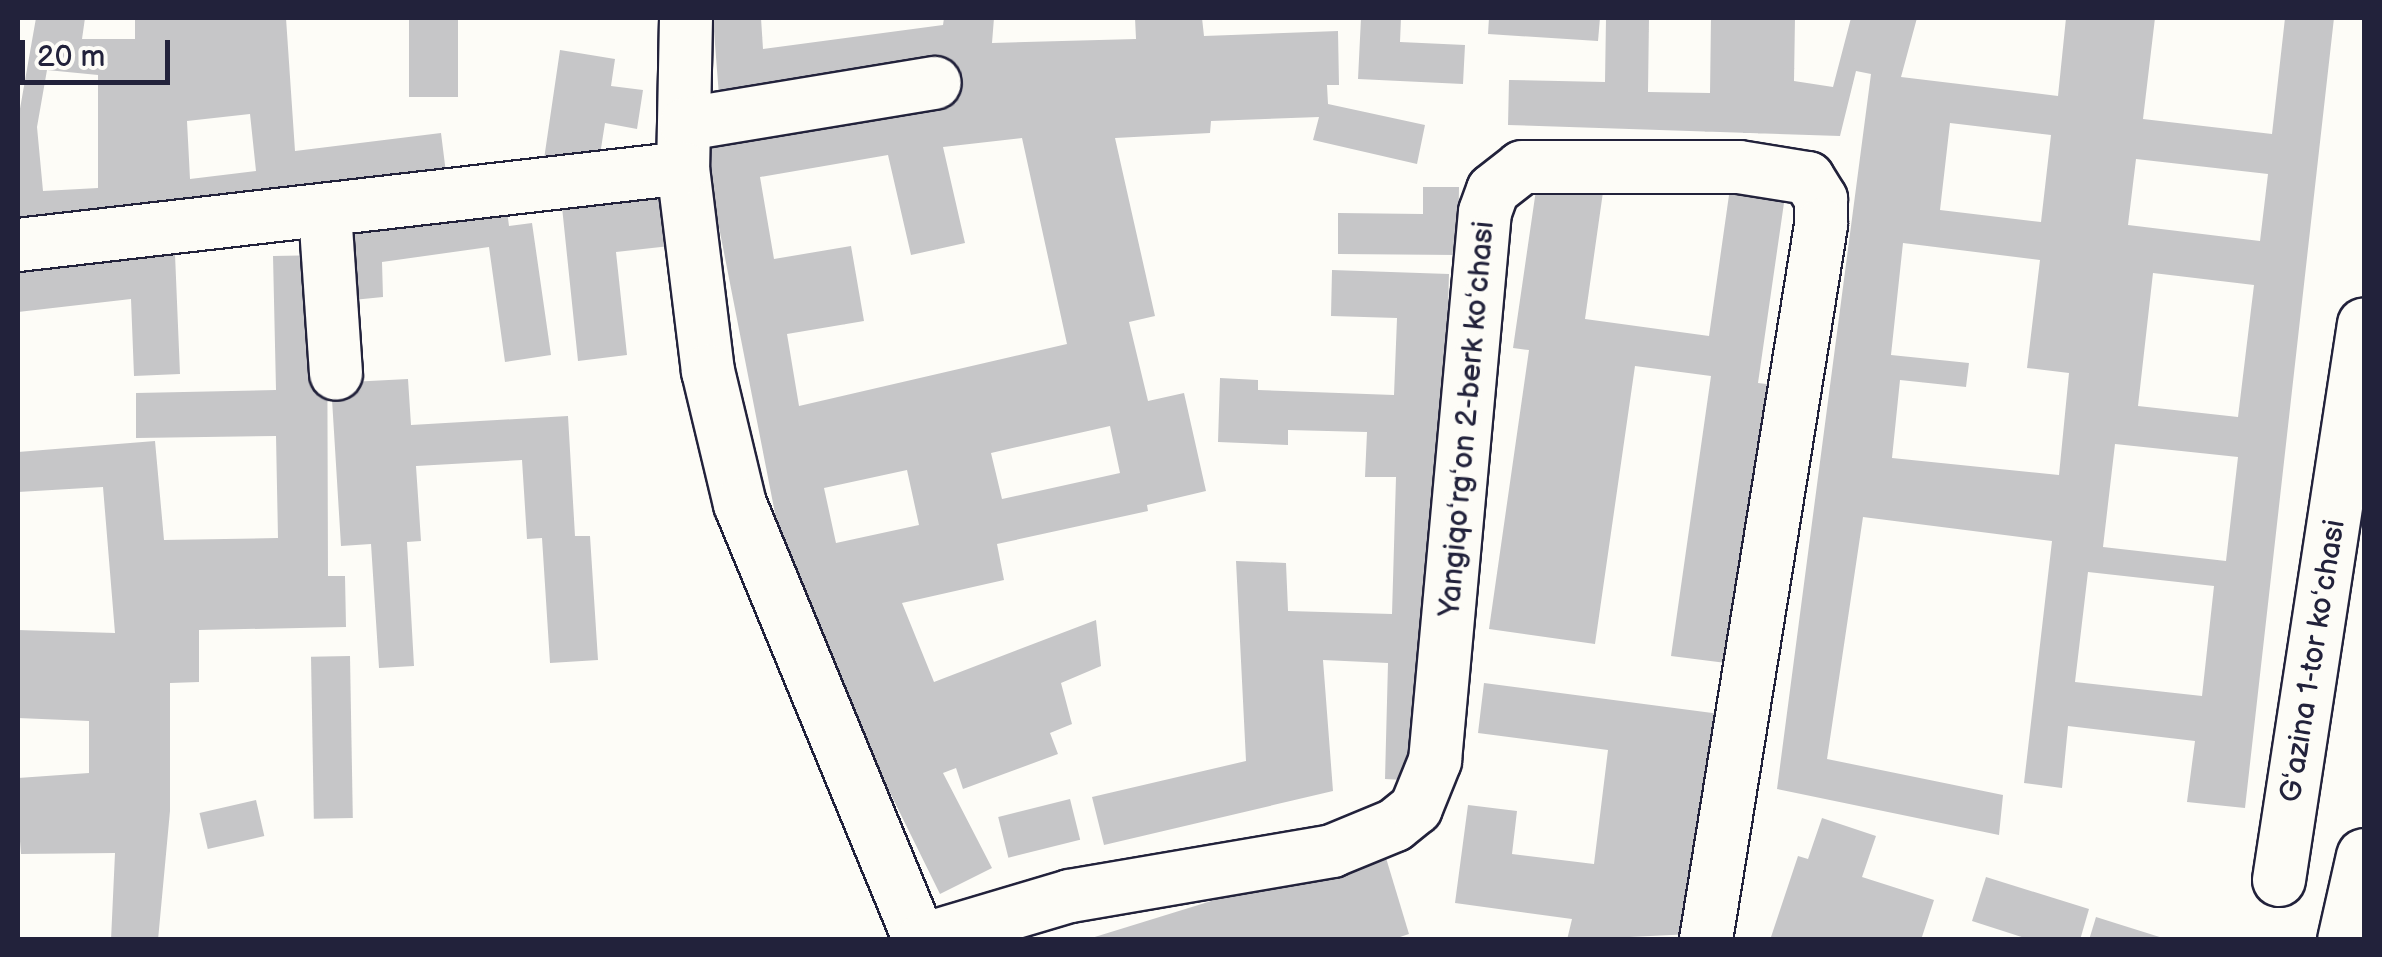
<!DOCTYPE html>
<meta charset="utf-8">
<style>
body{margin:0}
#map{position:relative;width:2382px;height:957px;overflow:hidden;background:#fdfcf7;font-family:"Balsamiq Sans",sans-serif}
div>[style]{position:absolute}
.building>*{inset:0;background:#c6c6c8;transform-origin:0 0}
.roads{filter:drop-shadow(2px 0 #22223b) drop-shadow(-2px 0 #22223b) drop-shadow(0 2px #22223b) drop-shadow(0 -2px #22223b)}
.minor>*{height:52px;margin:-26px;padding:0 26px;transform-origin:26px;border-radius:26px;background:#fdfcf7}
.major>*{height:55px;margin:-27.5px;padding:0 27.5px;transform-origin:27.5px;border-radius:27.5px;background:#fdfcf7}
span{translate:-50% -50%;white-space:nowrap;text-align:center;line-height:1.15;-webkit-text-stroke:9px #fdfcf7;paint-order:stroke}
.street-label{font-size:30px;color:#22223b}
.frame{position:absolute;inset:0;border:20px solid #22223b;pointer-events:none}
.scale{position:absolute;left:20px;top:40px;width:150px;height:45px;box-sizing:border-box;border:5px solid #22223b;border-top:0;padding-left:12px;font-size:30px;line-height:35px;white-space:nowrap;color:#22223b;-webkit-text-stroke:8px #fdfcf7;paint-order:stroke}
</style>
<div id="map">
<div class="building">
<i style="clip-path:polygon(evenodd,36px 18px,85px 18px,82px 39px,135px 39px,135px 18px,286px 18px,295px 151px,441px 133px,448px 189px,18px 242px,18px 120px,36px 18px,47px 70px,98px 75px,98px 188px,43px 191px,37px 127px,47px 70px,36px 18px,250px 114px,256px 171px,190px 179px,187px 121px,250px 114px)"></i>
<i style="left:409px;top:18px;width:49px;height:79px"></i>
<i style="clip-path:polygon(evenodd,713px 18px,761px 18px,763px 49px,943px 25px,944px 18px,994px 18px,992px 43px,1136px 39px,1135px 18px,1202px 18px,1204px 36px,1338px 31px,1339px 85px,1327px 85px,1328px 104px,1425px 125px,1417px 164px,1313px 140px,1319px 117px,1211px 121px,1210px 133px,1115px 138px,1155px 316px,1129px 322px,1148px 401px,1184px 393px,1206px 491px,1147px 505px,1148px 511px,997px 544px,1004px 580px,902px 603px,934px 682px,1096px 620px,1101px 666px,1061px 683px,1072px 724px,1050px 733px,1058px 754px,963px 789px,956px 768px,943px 773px,992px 868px,940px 894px,790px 590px,700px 130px,959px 98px,958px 71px,720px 109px,713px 18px,1022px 138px,1067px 344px,799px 406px,787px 334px,864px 321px,851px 246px,774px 259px,760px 177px,888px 155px,911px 255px,965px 243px,943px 147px,1022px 138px,713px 18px,1110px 426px,1120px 473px,1002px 499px,991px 453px,1110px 426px,713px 18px,907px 470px,919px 525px,836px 543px,824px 488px,907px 470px)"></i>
<i style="clip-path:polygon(1361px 18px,1401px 18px,1400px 42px,1465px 45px,1463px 84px,1358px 79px)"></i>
<i style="clip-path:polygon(1489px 18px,1600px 18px,1598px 41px,1488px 34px)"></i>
<i style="clip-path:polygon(evenodd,1606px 18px,1649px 18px,1648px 92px,1710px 93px,1711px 18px,1795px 18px,1794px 81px,1833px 87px,1851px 18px,1917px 18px,1901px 77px,2058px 96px,2066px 18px,2155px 18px,2143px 119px,2272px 134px,2285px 18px,2334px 18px,2245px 808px,2187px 802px,2195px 741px,2068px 726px,2062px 788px,2024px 783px,2052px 541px,1863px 517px,1827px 759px,2003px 795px,1999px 835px,1777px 789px,1871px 74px,1856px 71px,1840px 136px,1508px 125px,1509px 80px,1605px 82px,1606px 18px,1950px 123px,2051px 135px,2041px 222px,1940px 210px,1950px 123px,1606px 18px,2136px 159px,2268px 174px,2260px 241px,2128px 225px,2136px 159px,1606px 18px,1903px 243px,2040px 260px,2027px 368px,2069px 373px,2059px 475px,1892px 458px,1900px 380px,1966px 387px,1969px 363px,1891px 355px,1903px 243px,1606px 18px,2153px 273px,2254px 285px,2238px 417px,2138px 406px,2153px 273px,1606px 18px,2115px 444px,2238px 457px,2226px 561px,2103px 547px,2115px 444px,1606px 18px,2088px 572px,2214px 586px,2202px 696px,2075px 682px,2088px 572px)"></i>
<i style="clip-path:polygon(560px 50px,615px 59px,611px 86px,643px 90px,637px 129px,605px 123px,597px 174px,543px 166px)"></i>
<i style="clip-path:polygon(1731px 181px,1786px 189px,1758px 383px,1774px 385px,1734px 664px,1671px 656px,1711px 376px,1635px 366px,1595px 644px,1489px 629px,1529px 350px,1513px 348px,1537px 183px,1603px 192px,1585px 319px,1709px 336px)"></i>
<i style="clip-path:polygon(1423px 187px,1459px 187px,1458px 255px,1338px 254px,1338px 213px,1423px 214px)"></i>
<i style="clip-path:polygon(505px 195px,509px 226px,532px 223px,551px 355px,505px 362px,489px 247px,382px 262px,383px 297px,333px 302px,329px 219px)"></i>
<i style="clip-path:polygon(674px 195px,679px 245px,616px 252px,627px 355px,578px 361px,562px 207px)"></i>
<i style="clip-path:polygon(175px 254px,180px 374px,134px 376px,131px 299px,18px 312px,18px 273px)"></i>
<i style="clip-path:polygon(327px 255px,328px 576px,345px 576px,346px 627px,199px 630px,199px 682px,170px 683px,170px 811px,158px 940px,111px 940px,115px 853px,21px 854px,18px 815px,18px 778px,89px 773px,89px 721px,18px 718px,18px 630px,115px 633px,103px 487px,18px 492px,18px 452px,155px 441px,164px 540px,278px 538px,276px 436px,136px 438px,136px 393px,276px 390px,273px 256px)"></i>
<i style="clip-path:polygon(1332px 270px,1449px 274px,1437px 664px,1423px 781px,1385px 779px,1388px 663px,1323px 660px,1333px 791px,1104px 845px,1092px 797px,1246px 761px,1236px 561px,1286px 563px,1288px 611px,1392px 614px,1396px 477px,1365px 477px,1367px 432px,1288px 430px,1288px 445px,1218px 442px,1220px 378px,1258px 380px,1258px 390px,1394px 395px,1397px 318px,1331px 316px)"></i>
<i style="clip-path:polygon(408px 379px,411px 425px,568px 416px,575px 536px,590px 536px,598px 660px,550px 663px,542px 538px,527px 539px,522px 460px,416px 466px,421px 541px,407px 542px,414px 666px,379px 668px,371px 544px,341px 546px,331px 383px)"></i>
<i style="left:350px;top:656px;width:162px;height:39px;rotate:89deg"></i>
<i style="clip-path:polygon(1484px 683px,1720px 714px,1692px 934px,1567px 940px,1572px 919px,1455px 903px,1468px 805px,1517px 811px,1512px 854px,1594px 864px,1608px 750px,1478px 733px)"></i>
<i style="left:1070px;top:799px;width:42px;height:74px;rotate:76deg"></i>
<i style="left:256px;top:800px;width:37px;height:58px;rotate:77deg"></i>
<i style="clip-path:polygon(1822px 818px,1876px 836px,1862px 877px,1934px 900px,1921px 940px,1770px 940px,1798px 856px,1808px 859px)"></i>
<i style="clip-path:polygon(1383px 848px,1409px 934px,1391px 940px,1085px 940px)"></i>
<i style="clip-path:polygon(1986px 877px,2089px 909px,2080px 940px,2031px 940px,1972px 921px)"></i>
<i style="clip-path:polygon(2096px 917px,2166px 939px,2166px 940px,2089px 940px)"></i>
</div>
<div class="roads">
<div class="minor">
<i style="left:686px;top:18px;width:150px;rotate:91.1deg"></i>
<i style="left:683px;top:168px;width:205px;rotate:83deg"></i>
<i style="left:708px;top:371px;width:137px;rotate:76.5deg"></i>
<i style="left:740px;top:504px;width:472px;rotate:67.6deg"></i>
<i style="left:686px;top:124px;width:252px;rotate:-9.4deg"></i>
<i style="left:325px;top:212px;width:162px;rotate:86.1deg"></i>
<i style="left:18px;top:245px;width:669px;rotate:-6.6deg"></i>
<i style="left:2279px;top:880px;width:562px;rotate:-81.31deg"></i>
<i style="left:922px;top:940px;width:154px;rotate:-16.6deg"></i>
<i style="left:1070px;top:896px;width:266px;rotate:-9.7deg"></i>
<i style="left:1332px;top:851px;width:68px;rotate:-22.4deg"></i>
<i style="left:1395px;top:825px;width:27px;rotate:-39deg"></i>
<i style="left:1416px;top:808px;width:51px;rotate:-68deg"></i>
<i style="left:1435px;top:761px;width:551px;rotate:-84.8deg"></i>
<i style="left:1485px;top:212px;width:23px;rotate:-70deg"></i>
<i style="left:1493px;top:190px;width:37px;rotate:-38deg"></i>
<i style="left:1522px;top:167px;width:217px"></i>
<i style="left:1739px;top:167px;width:70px;rotate:9.1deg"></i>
<i style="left:1808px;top:178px;width:25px;rotate:58deg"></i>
<i style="left:1821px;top:199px;width:26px;rotate:90deg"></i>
<i style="left:1821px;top:225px;width:724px;rotate:99.14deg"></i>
</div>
<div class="major">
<i style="left:2345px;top:940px;width:86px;rotate:-77.3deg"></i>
</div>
</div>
<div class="street-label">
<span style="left:1467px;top:419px;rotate:-85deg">Yangiqoʻrgʻon 2-berk koʻchasi</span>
<span style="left:2313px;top:661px;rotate:-81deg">Gʻazina 1-tor koʻchasi</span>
</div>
<div class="frame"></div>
<div class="scale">20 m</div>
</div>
